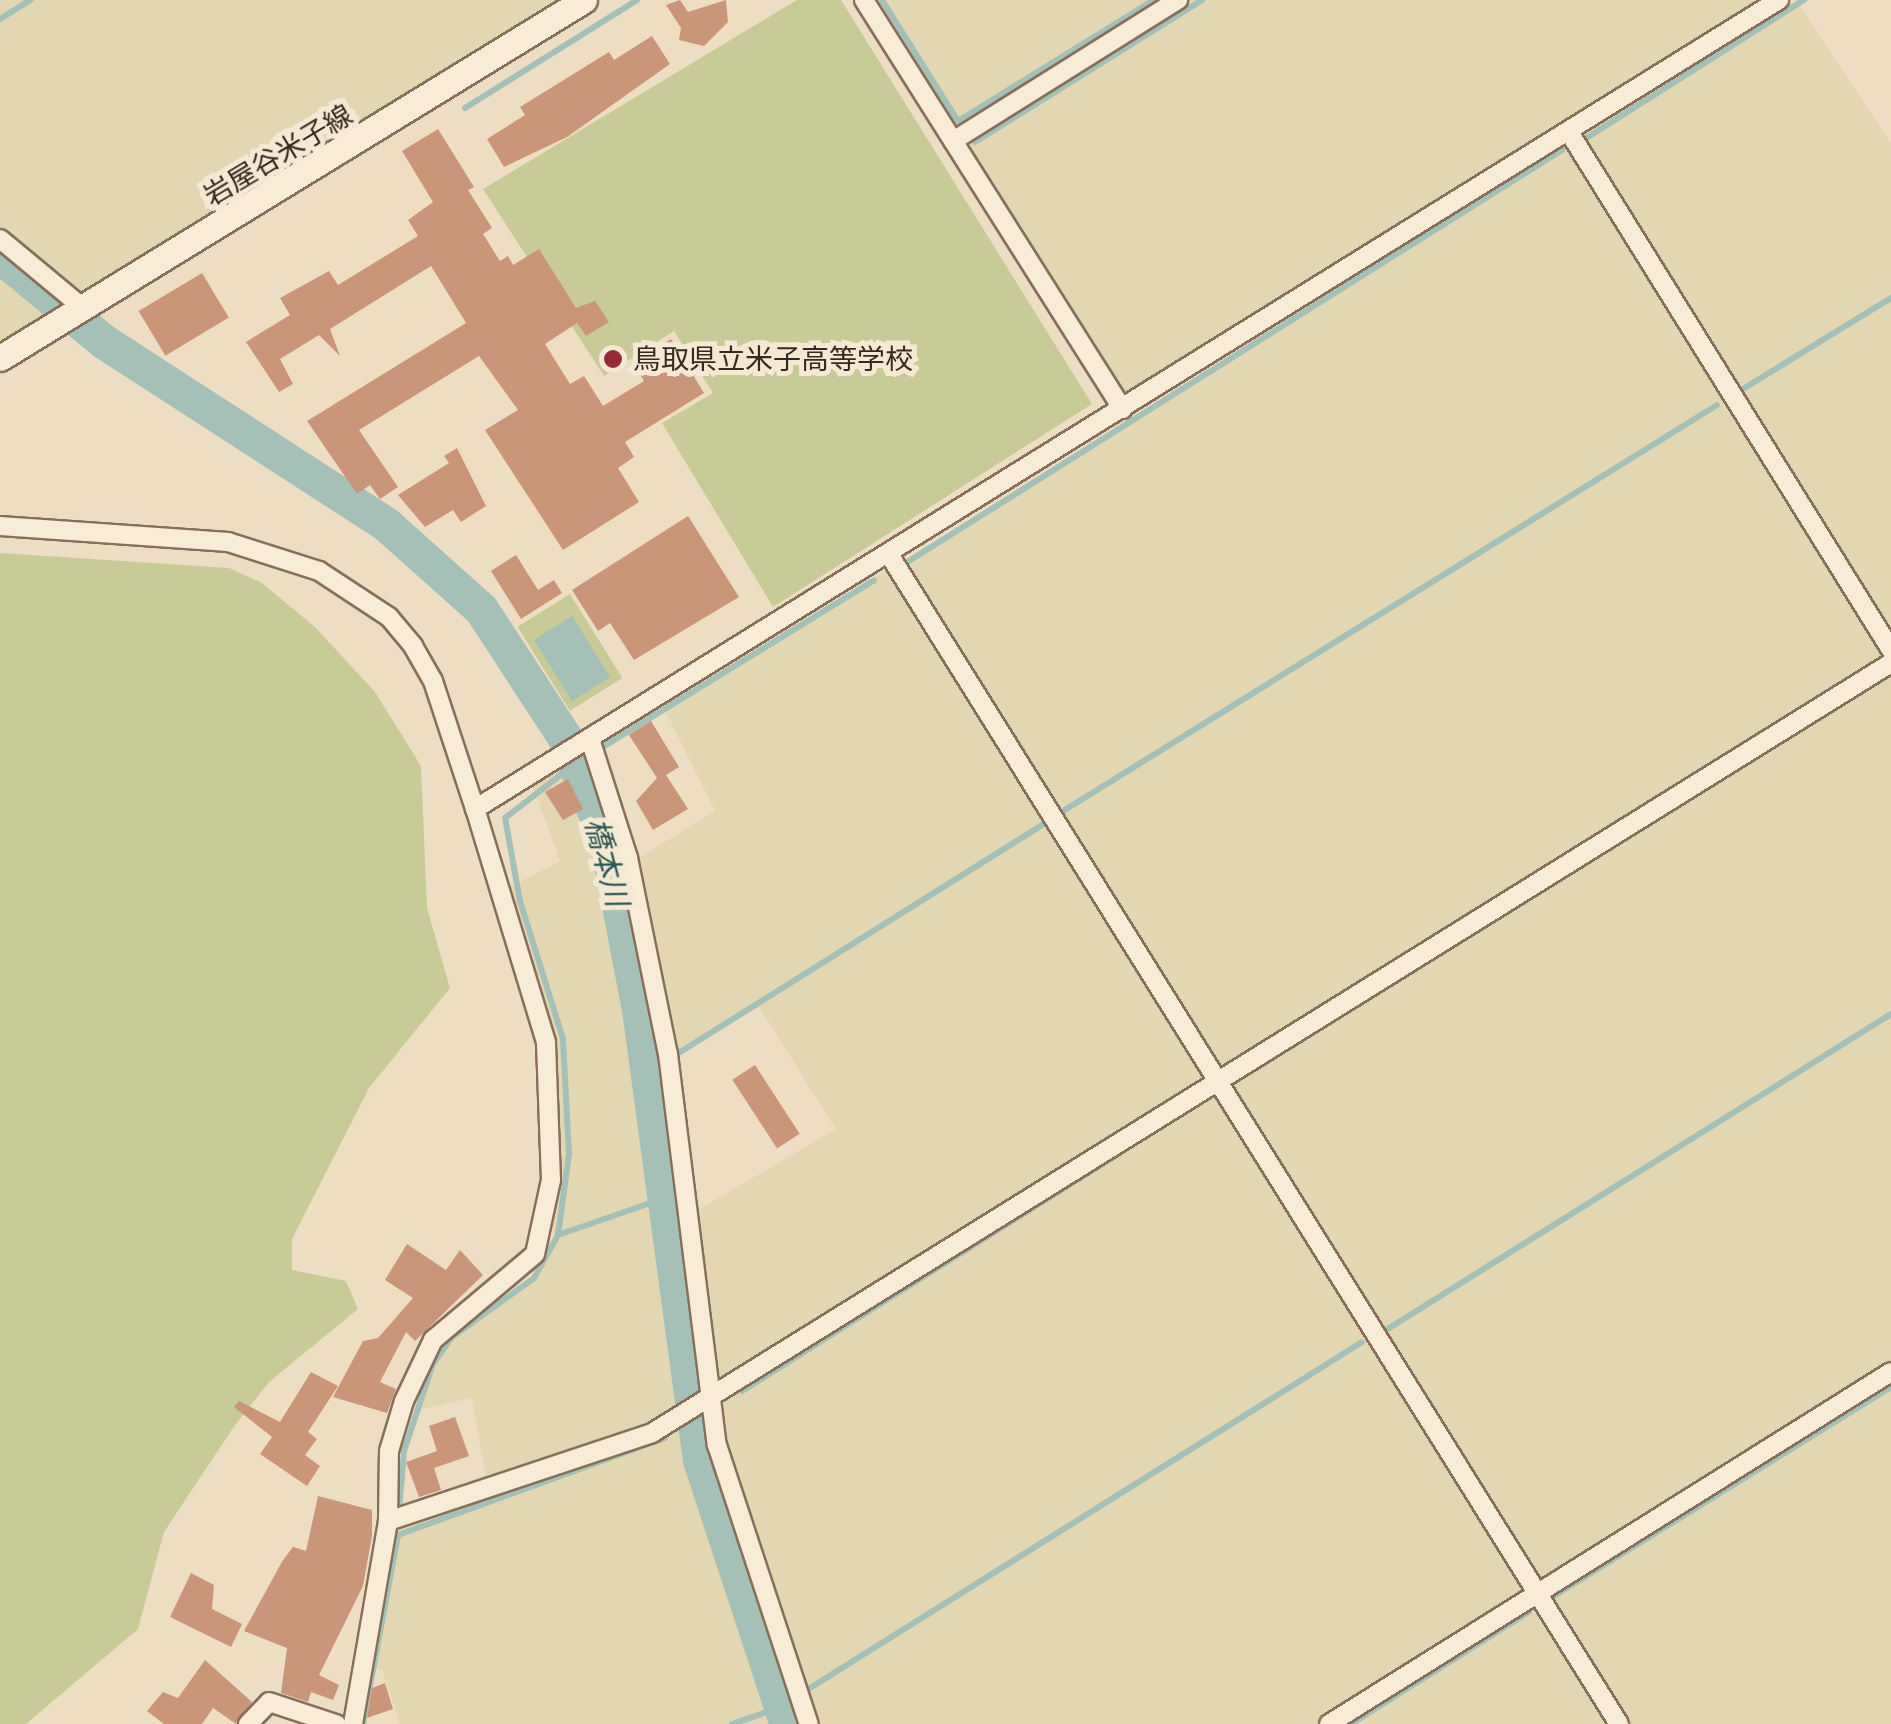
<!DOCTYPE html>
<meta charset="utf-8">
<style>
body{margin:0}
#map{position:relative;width:1891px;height:1724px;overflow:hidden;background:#eddec3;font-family:Lora,"Noto Sans JP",serif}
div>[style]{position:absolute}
.farmland>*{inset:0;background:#e2d7b1;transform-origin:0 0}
.green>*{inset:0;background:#c8cb97;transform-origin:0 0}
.water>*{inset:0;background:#a5c0b6;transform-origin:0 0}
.stream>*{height:6px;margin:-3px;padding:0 3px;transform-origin:3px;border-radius:3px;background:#a5c0b6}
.river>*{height:35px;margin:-17.5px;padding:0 17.5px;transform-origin:17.5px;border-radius:17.5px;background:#a5c0b6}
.building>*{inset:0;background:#ca967a;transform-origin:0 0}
.roads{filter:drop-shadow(2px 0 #876f5a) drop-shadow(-2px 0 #876f5a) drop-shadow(0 2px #876f5a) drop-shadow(0 -2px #876f5a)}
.street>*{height:18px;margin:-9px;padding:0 9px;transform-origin:9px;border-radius:9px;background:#f8ecd6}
.secondary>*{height:25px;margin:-12.5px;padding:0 12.5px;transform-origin:12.5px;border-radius:12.5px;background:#f8ecd6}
.dots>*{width:28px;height:28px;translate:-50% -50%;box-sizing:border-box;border:5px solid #f5e9d3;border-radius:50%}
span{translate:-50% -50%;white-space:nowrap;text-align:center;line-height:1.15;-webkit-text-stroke:10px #f5e9d3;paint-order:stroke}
.street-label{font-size:28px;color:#37291e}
.poi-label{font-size:28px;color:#37291e}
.left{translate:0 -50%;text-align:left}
.water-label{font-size:30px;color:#2e5751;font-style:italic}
</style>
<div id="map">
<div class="farmland">
<i style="clip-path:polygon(0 0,563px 0,82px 295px,0 234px)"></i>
<i style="clip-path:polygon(871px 0,1171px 0,954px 131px)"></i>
<i style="clip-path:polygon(1187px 0,1768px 0,1127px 398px,964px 142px)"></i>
<i style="clip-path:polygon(1796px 0,1891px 143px,1891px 642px,1582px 136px)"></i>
<i style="left:1569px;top:145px;width:603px;height:786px;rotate:58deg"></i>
<i style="clip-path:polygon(0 244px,67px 303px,0 343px)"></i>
<i style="clip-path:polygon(890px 568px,1208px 1079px,716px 1382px,693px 1213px,836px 1129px,759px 1007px,675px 1058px,634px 861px,715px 811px,663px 706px)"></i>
<i style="clip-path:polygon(1891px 667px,1891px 1367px,1540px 1585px,1228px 1083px)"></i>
<i style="clip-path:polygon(560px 771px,588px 811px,622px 961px,680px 1404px,670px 1417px,487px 1485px,472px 1398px,413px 1411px,449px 1339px,534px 1275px,553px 1246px,556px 1081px,502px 891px,560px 861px,533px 786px)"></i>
<i style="clip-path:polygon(1214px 1090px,1527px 1591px,1319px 1724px,813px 1724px,716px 1402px)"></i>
<i style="clip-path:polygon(1891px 1381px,1891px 1724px,1622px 1724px,1549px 1596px)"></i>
<i style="clip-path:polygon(678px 1425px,777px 1724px,400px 1724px,382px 1669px,370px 1671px,395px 1531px)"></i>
<i style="clip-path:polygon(1536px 1604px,1614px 1724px,1340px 1724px)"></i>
</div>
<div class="green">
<i style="clip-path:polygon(797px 0,841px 0,1092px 404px,773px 607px,662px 423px,713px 393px,674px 331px,604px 376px,483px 189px)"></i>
<i style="clip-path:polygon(0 553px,229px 568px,262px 583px,315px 627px,375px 692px,421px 766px,427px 908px,450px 988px,369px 1088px,292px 1239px,292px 1270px,346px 1281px,358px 1309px,269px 1382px,233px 1428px,164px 1532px,138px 1629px,26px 1724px,0 1724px)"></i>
<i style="left:570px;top:594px;width:99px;height:62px;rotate:58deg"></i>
</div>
<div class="water">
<i style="left:572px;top:616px;width:72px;height:45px;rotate:58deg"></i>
</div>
<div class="stream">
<i style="left:882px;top:0;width:143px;rotate:57.9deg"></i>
<i style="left:958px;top:121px;width:230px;rotate:-31.7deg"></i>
<i style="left:0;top:19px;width:36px;rotate:-32deg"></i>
<i style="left:465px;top:108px;width:203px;rotate:-32.1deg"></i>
<i style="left:1588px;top:137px;width:256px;rotate:-32.4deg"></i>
<i style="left:975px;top:142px;width:268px;rotate:-32deg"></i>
<i style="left:1738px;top:392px;width:180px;rotate:-31.6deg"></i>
<i style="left:909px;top:561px;width:772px;rotate:-32.19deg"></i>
<i style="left:603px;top:747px;width:318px;rotate:-31.6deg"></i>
<i style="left:1060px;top:813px;width:773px;rotate:-31.84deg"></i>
<i style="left:677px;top:1054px;width:439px;rotate:-32.1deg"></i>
<i style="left:1236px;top:1080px;width:296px;rotate:-31.8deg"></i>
<i style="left:558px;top:1235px;width:113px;rotate:-19.1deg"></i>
<i style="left:1386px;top:1330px;width:596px;rotate:-32.04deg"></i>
<i style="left:742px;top:1391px;width:448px;rotate:-32.2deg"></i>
<i style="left:399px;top:1511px;width:60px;rotate:-85.2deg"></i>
<i style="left:404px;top:1451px;width:92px;rotate:-71.6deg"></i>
<i style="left:433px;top:1364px;width:33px;rotate:-55deg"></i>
<i style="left:452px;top:1337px;width:101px;rotate:-35.7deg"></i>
<i style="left:534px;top:1278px;width:49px;rotate:-60.8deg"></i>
<i style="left:558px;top:1235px;width:82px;rotate:-82.3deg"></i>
<i style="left:569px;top:1154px;width:115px;rotate:-93deg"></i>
<i style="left:563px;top:1039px;width:145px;rotate:-107.3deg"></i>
<i style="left:520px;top:901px;width:84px;rotate:-100.2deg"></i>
<i style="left:505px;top:818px;width:72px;rotate:-37.7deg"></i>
<i style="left:1554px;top:1596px;width:397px;rotate:-31.8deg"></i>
<i style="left:810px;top:1688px;width:651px;rotate:-32.08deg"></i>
<i style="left:363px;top:1724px;width:192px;rotate:-79.5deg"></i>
<i style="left:398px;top:1535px;width:284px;rotate:-20deg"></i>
<i style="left:732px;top:1724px;width:36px;rotate:-19deg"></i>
<i style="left:1351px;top:1724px;width:210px;rotate:-32.2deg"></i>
</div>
<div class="river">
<i style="left:0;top:256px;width:134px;rotate:39.5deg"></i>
<i style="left:103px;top:341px;width:338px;rotate:32.9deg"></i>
<i style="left:387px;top:525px;width:126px;rotate:41.8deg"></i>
<i style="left:481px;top:609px;width:154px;rotate:56.9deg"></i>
<i style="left:565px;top:738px;width:113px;rotate:68.2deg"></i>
<i style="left:607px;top:843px;width:169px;rotate:79.1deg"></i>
<i style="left:639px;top:1009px;width:455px;rotate:82.3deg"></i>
<i style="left:700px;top:1460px;width:278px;rotate:71.8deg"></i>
</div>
<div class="building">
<i style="clip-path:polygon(680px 0,688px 12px,726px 0,728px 22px,704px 46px,679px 40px,681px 28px,666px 5px)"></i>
<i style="clip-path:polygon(652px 36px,670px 64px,567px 137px,504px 167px,487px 139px,525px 115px,520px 107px,609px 52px,614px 60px)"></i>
<i style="clip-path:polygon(438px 129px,474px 187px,468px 190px,492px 228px,483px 234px,500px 261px,508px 256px,513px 265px,539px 249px,576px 308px,595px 301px,609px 322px,586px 336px,577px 323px,545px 344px,570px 384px,584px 376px,603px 406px,644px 381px,633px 363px,671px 339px,704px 393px,625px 442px,634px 457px,618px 468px,639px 502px,563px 550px,485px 430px,518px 410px,479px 356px,359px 430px,398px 487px,380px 499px,370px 485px,357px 494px,307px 421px,466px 323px,431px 266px,330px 329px,340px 356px,319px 335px,280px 359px,293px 384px,279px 392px,246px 342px,290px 315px,280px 298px,329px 271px,338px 285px,418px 236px,408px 220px,433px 202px,402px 151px)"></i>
<i style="left:202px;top:273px;width:52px;height:74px;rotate:59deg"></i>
<i style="clip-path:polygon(457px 448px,486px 506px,461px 522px,453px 510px,425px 527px,398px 495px,449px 463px,444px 456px)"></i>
<i style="clip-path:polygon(688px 516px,739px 597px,634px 660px,610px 623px,598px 631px,572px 590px)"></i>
<i style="clip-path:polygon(516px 555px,538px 590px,554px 580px,562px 593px,521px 619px,491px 571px)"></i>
<i style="clip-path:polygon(651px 721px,679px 767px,666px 775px,688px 809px,653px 830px,636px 801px,657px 778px,629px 735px)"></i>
<i style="clip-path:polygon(568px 779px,583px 809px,563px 820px,545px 792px)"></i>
<i style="left:755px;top:1065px;width:82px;height:27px;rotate:57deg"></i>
<i style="clip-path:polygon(407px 1244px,446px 1270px,460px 1250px,483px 1275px,415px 1341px,406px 1332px,380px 1382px,396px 1389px,387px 1413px,333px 1397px,363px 1341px,378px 1338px,413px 1298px,385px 1280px)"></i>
<i style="clip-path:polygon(311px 1372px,338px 1386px,308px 1432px,317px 1439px,305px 1455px,320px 1466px,307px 1486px,260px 1454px,272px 1437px,234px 1407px,239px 1401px,280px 1422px)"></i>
<i style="clip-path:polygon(455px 1417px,469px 1456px,434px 1468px,441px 1490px,419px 1497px,406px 1462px,437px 1451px,429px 1426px)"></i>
<i style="clip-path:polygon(318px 1496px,372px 1510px,372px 1536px,363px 1586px,319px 1675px,339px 1685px,333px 1700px,311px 1692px,308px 1702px,281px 1693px,287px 1648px,244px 1631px,283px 1560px,293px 1547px,306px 1551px)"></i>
<i style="clip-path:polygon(191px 1573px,214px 1585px,212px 1609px,242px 1624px,231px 1647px,170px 1617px)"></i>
<i style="clip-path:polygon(205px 1660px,252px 1702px,236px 1724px,213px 1708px,202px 1724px,164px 1724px,147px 1711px,163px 1692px,178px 1698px)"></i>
<i style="clip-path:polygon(385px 1683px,393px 1709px,367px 1718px,372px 1688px)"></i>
</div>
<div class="roads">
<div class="street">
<i style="left:864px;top:0;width:484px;rotate:57.7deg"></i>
<i style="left:1569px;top:132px;width:610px;rotate:58.13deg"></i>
<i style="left:953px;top:141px;width:266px;rotate:-32.1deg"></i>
<i style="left:0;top:239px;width:108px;rotate:39.7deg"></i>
<i style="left:0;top:526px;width:229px;rotate:4deg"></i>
<i style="left:228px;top:542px;width:96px;rotate:17.7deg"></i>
<i style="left:319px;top:571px;width:84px;rotate:33.3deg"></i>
<i style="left:389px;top:617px;width:38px;rotate:50deg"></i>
<i style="left:413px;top:646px;width:40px;rotate:60.3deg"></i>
<i style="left:433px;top:681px;width:135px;rotate:71.8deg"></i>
<i style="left:890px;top:556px;width:1377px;rotate:58.03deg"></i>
<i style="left:591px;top:742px;width:122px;rotate:72.3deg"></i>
<i style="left:628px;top:858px;width:200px;rotate:78.5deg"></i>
<i style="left:668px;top:1054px;width:394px;rotate:82.9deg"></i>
<i style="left:717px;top:1445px;width:294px;rotate:71.8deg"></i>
<i style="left:388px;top:1521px;width:278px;rotate:-18.4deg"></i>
<i style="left:652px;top:1433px;width:1459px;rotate:-31.86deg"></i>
<i style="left:248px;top:1724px;width:30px;rotate:-46deg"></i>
<i style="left:269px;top:1702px;width:71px;rotate:18.2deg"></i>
<i style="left:353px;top:1724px;width:206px;rotate:-80.2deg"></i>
<i style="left:388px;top:1521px;width:70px;rotate:-89.2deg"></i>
<i style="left:389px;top:1451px;width:52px;rotate:-73.3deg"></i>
<i style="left:404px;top:1401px;width:68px;rotate:-64.6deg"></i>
<i style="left:433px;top:1340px;width:133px;rotate:-40.1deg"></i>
<i style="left:535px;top:1254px;width:76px;rotate:-77.8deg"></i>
<i style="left:551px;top:1180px;width:138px;rotate:-92.1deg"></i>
<i style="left:546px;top:1042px;width:244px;rotate:-106.9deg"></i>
<i style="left:475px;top:809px;width:1535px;rotate:-31.82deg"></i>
<i style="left:1329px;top:1724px;width:663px;rotate:-32.06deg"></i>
</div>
<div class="secondary">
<i style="left:0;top:358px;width:685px;rotate:-31.51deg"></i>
</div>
</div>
<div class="dots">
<i style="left:613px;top:359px;background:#952c33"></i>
</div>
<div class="street-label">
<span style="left:278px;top:155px;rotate:-31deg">岩屋谷米子線</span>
</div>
<div class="poi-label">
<span class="left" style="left:633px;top:359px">鳥取県立米子高等学校</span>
</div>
<div class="water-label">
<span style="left:607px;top:862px;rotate:75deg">橋本川</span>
</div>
</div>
